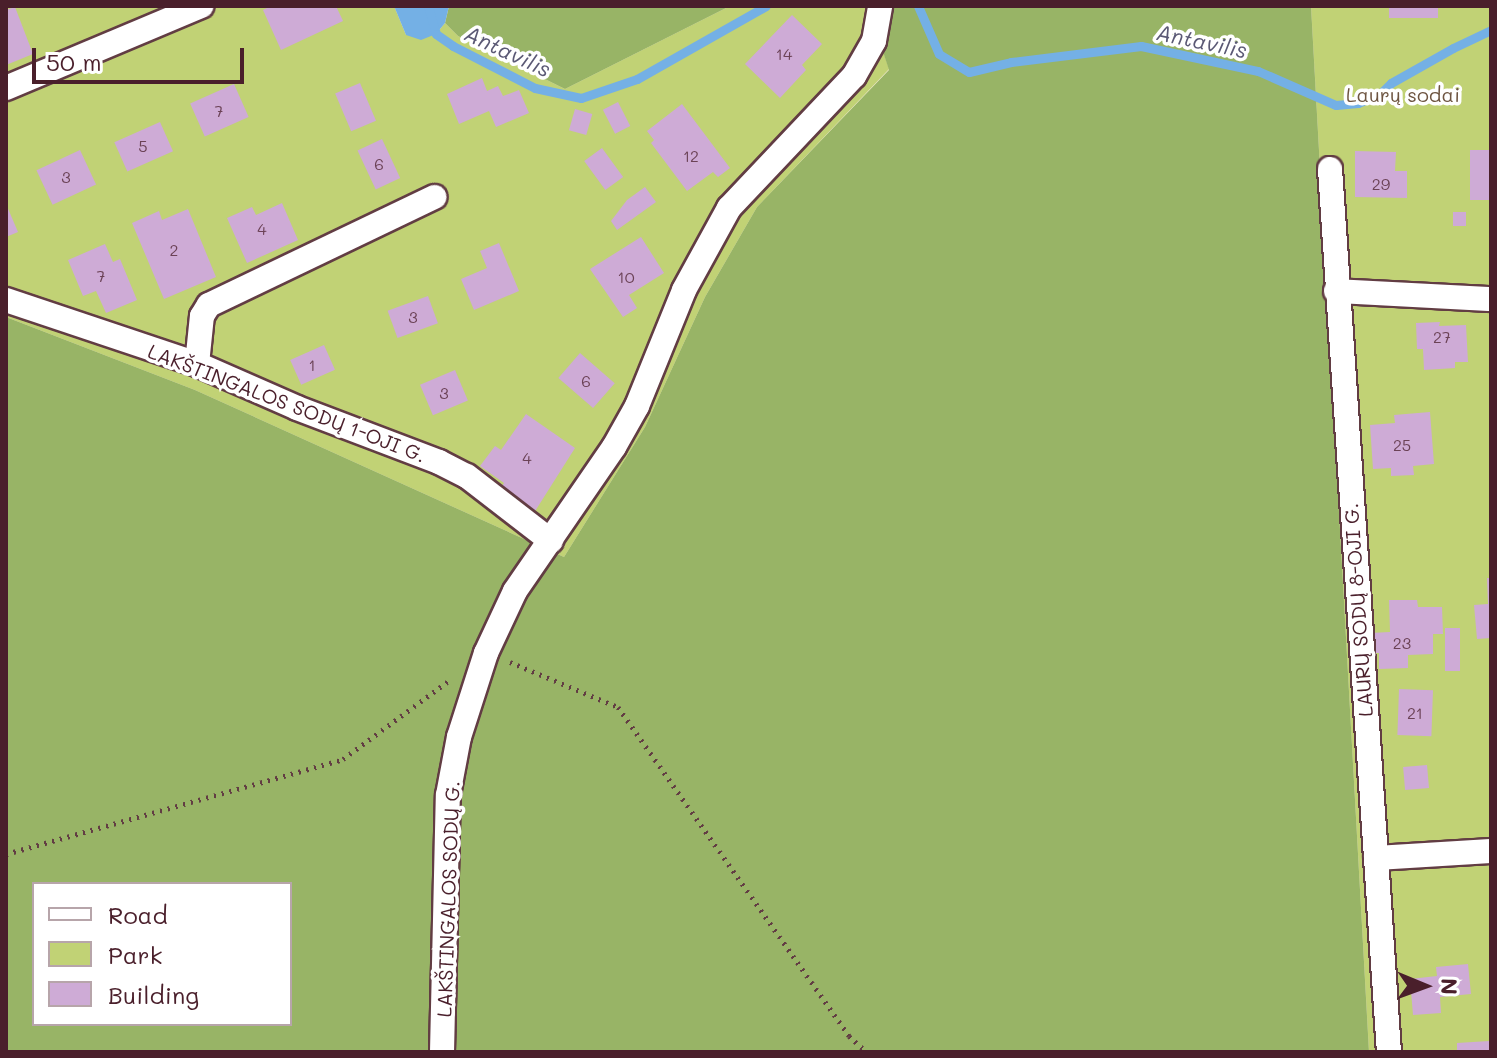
<!DOCTYPE html>
<meta charset="utf-8">
<style>
body{margin:0}
#map{position:relative;width:1497px;height:1058px;overflow:hidden;background:#ede7ca;font-family:Mali,sans-serif}
div>[style]{position:absolute}
.green>*{inset:0;background:#c1d275}
.forest>*{inset:0;background:#98b466}
.water>*{inset:0;background:#74b0e5}
.stream>*{height:9px;margin:-4.5px;padding:0 4.5px;transform-origin:4.5px;border-radius:4.5px;background:#74b0e5}
.building>*{inset:0;background:#ceabd6;transform-origin:0 0}
.path>*{height:5px;margin-top:-2.5px;transform-origin:0;background:repeating-linear-gradient(90deg,#623d43 0 2px,transparent 0 8px)}
.roads{filter:drop-shadow(2px 0 #623d43) drop-shadow(-2px 0 #623d43) drop-shadow(0 2px #623d43) drop-shadow(0 -2px #623d43)}
.minor>*{height:24px;margin:-12px;padding:0 12px;transform-origin:12px;border-radius:12px;background:#fff}
span{translate:-50% -50%;white-space:nowrap;text-align:center;line-height:1.15;-webkit-text-stroke:7px #fff;paint-order:stroke}
.number-label{font-size:16px;color:#6b4256}
.number-label span{-webkit-text-stroke-width:0}
.park-label{font-size:20px;color:#6e5541}
.street-label{font-size:20px;color:#4a1f2b}
.water-label{font-size:22px;color:#5b5975;font-style:italic}
.frame{position:absolute;inset:0;border:8px solid #4a1f2b;pointer-events:none}
.legend{position:absolute;left:32px;top:882px;width:260px;height:144px;box-sizing:border-box;background:#fff;border:2px solid #b7a5aa;margin:0;padding:10px 14px;list-style:none;font-size:24px;color:#4a1f2b}
.legend li{display:flex;align-items:center;gap:16px;height:40px}
.legend b{width:40px;border:2px solid #b7a5aa}
.north{position:absolute;left:1385px;top:946px;width:80px;height:80px;-webkit-text-stroke:6px #fff;paint-order:stroke;rotate:91deg;font-size:22px;font-weight:700;line-height:32px;text-align:center;color:#4a1f2b}
.north::after{content:'';display:block;margin:auto;width:28px;height:36px;background:#4a1f2b;clip-path:polygon(50% 0,100% 100%,50% 72%,0 100%)}
.scale{position:absolute;left:32px;top:48px;width:212px;height:36px;box-sizing:border-box;border:4px solid #4a1f2b;border-top:0;padding-left:10px;font-size:24px;line-height:28px;white-space:nowrap;color:#4a1f2b;-webkit-text-stroke:6px #fff;paint-order:stroke}
</style>
<div id="map">
<div class="green">
<i style="clip-path:polygon(6px 6px,394px 6px,406px 35px,436px 34px,445px 23px,458px 36px,565px 89px,730px 6px,868px 6px,889px 69px,757px 207px,705px 297px,645px 427px,564px 557px,195px 390px,6px 317px)"></i>
<i style="clip-path:polygon(1311px 6px,1491px 6px,1491px 1052px,1369px 1052px)"></i>
</div>
<div class="forest">
<i style="clip-path:polygon(449px 6px,730px 6px,565px 89px,458px 36px,445px 23px)"></i>
<i style="clip-path:polygon(evenodd,868px 6px,1311px 6px,1369px 1052px,6px 1052px,6px 317px,195px 390px,564px 557px,645px 427px,705px 297px,757px 207px,889px 70px,868px 6px,34px 884px,290px 884px,290px 1024px,34px 1024px,34px 884px)"></i>
</div>
<div class="water">
<i style="clip-path:polygon(394px 6px,449px 6px,445px 23px,436px 34px,421px 40px,406px 35px)"></i>
</div>
<div class="stream">
<i style="left:428px;top:6px;width:29px;rotate:74deg"></i>
<i style="left:436px;top:34px;width:21px;rotate:35deg"></i>
<i style="left:453px;top:46px;width:92px;rotate:27.1deg"></i>
<i style="left:535px;top:88px;width:47px;rotate:12.3deg"></i>
<i style="left:581px;top:98px;width:59px;rotate:-18.7deg"></i>
<i style="left:637px;top:79px;width:148px;rotate:-29.5deg"></i>
<i style="left:918px;top:6px;width:52px;rotate:66.4deg"></i>
<i style="left:939px;top:54px;width:35px;rotate:31deg"></i>
<i style="left:969px;top:72px;width:43px;rotate:-13.4deg"></i>
<i style="left:1011px;top:62px;width:131px;rotate:-7deg"></i>
<i style="left:1141px;top:46px;width:120px;rotate:12.1deg"></i>
<i style="left:1258px;top:71px;width:85px;rotate:23.6deg"></i>
<i style="left:1336px;top:105px;width:22px;rotate:-5deg"></i>
<i style="left:1358px;top:103px;width:25px;rotate:-23deg"></i>
<i style="left:1381px;top:93px;width:14px;rotate:-45deg"></i>
<i style="left:1391px;top:83px;width:71px;rotate:-29.4deg"></i>
<i style="left:1453px;top:48px;width:42px;rotate:-25.3deg"></i>
</div>
<div class="building">
<i style="clip-path:polygon(271px 6px,336px 6px,343px 21px,281px 50px,263px 10px)"></i>
<i style="left:1389px;top:6px;width:49px;height:12px"></i>
<i style="clip-path:polygon(15px 7px,33px 54px,6px 65px,6px 10px)"></i>
<i style="clip-path:polygon(792px 15px,822px 44px,802px 65px,806px 70px,780px 98px,745px 64px)"></i>
<i style="clip-path:polygon(482px 78px,487px 91px,498px 86px,503px 96px,519px 90px,529px 113px,496px 127px,489px 111px,459px 124px,447px 94px)"></i>
<i style="left:360px;top:83px;width:41px;height:27px;rotate:67deg"></i>
<i style="left:234px;top:84px;width:36px;height:48px;rotate:66deg"></i>
<i style="left:618px;top:102px;width:27px;height:17px;rotate:63deg"></i>
<i style="clip-path:polygon(682px 104px,730px 168px,718px 177px,713px 172px,687px 191px,651px 143px,654px 140px,647px 131px)"></i>
<i style="left:575px;top:109px;width:18px;height:22px;rotate:16deg"></i>
<i style="left:160px;top:122px;width:32px;height:50px;rotate:66deg"></i>
<i style="left:382px;top:139px;width:43px;height:27px;rotate:65deg"></i>
<i style="left:602px;top:148px;width:36px;height:22px;rotate:54deg"></i>
<i style="left:80px;top:150px;width:38px;height:48px;rotate:65deg"></i>
<i style="left:1470px;top:150px;width:21px;height:50px"></i>
<i style="clip-path:polygon(1355px 151px,1396px 152px,1395px 171px,1407px 171px,1407px 198px,1355px 197px)"></i>
<i style="clip-path:polygon(645px 187px,656px 202px,617px 230px,611px 221px,627px 200px)"></i>
<i style="clip-path:polygon(282px 203px,298px 240px,247px 263px,227px 218px,252px 207px,256px 215px)"></i>
<i style="clip-path:polygon(6px 204px,18px 232px,6px 237px)"></i>
<i style="clip-path:polygon(188px 209px,216px 277px,164px 299px,132px 223px,159px 211px,162px 220px)"></i>
<i style="left:1453px;top:212px;width:13px;height:14px"></i>
<i style="clip-path:polygon(641px 237px,664px 273px,629px 295px,637px 308px,623px 317px,590px 269px)"></i>
<i style="clip-path:polygon(499px 243px,519px 291px,474px 310px,461px 279px,487px 268px,480px 251px)"></i>
<i style="clip-path:polygon(105px 244px,113px 262px,120px 259px,137px 300px,106px 313px,96px 291px,83px 296px,68px 260px)"></i>
<i style="left:428px;top:296px;width:29px;height:43px;rotate:70deg"></i>
<i style="clip-path:polygon(1440px 322px,1439px 326px,1466px 325px,1468px 362px,1455px 362px,1455px 368px,1424px 370px,1423px 349px,1417px 349px,1416px 323px)"></i>
<i style="left:324px;top:345px;width:27px;height:37px;rotate:66deg"></i>
<i style="left:580px;top:353px;width:46px;height:33px;rotate:41deg"></i>
<i style="left:455px;top:370px;width:33px;height:38px;rotate:67deg"></i>
<i style="clip-path:polygon(1430px 412px,1434px 464px,1413px 466px,1414px 475px,1391px 476px,1391px 468px,1373px 469px,1370px 425px,1395px 423px,1394px 415px)"></i>
<i style="clip-path:polygon(526px 414px,575px 448px,532px 516px,498px 492px,504px 483px,480px 466px,495px 446px,501px 450px)"></i>
<i style="clip-path:polygon(1487px 578px,1491px 578px,1491px 638px,1477px 639px,1474px 605px,1488px 604px)"></i>
<i style="clip-path:polygon(1389px 600px,1417px 600px,1418px 607px,1442px 607px,1443px 634px,1433px 634px,1433px 654px,1408px 655px,1408px 668px,1379px 669px,1379px 653px,1371px 653px,1370px 633px,1390px 632px)"></i>
<i style="left:1445px;top:628px;width:15px;height:43px"></i>
<i style="left:1399px;top:689px;width:34px;height:46px;rotate:2deg"></i>
<i style="left:1427px;top:765px;width:23px;height:24px;rotate:85deg"></i>
<i style="clip-path:polygon(1468px 964px,1471px 994px,1440px 997px,1441px 1013px,1413px 1015px,1410px 979px,1437px 976px,1436px 967px)"></i>
<i style="clip-path:polygon(1489px 1041px,1489px 1052px,1457px 1052px,1457px 1043px)"></i>
</div>
<div class="path">
<i style="left:510px;top:662px;width:117px;rotate:22.6deg"></i>
<i style="left:618px;top:707px;width:402px;rotate:54.9deg"></i>
<i style="left:849px;top:1036px;width:24px;rotate:42deg"></i>
<i style="left:6px;top:854px;width:350px;rotate:-15.7deg"></i>
<i style="left:343px;top:759px;width:134px;rotate:-36.5deg"></i>
</div>
<div class="roads">
<div class="minor">
<i style="left:6px;top:88px;width:212px;rotate:-22.8deg"></i>
<i style="left:1330px;top:169px;width:885px;rotate:86.18deg"></i>
<i style="left:1336px;top:291px;width:155px;rotate:3deg"></i>
<i style="left:6px;top:300px;width:201px;rotate:18.5deg"></i>
<i style="left:197px;top:364px;width:109px;rotate:23.7deg"></i>
<i style="left:297px;top:408px;width:152px;rotate:20.8deg"></i>
<i style="left:439px;top:462px;width:31px;rotate:27deg"></i>
<i style="left:467px;top:476px;width:106px;rotate:37.7deg"></i>
<i style="left:197px;top:364px;width:48px;rotate:-84.1deg"></i>
<i style="left:202px;top:316px;width:13px;rotate:-58deg"></i>
<i style="left:209px;top:305px;width:250px;rotate:-25.6deg"></i>
<i style="left:1376px;top:858px;width:115px;rotate:-3.5deg"></i>
<i style="left:442px;top:1052px;width:257px;rotate:-88.7deg"></i>
<i style="left:448px;top:795px;width:59px;rotate:-79.3deg"></i>
<i style="left:459px;top:737px;width:88px;rotate:-72.2deg"></i>
<i style="left:486px;top:653px;width:68px;rotate:-64.9deg"></i>
<i style="left:515px;top:591px;width:175px;rotate:-55.5deg"></i>
<i style="left:614px;top:447px;width:47px;rotate:-60.7deg"></i>
<i style="left:637px;top:406px;width:125px;rotate:-67.9deg"></i>
<i style="left:684px;top:290px;width:94px;rotate:-61.2deg"></i>
<i style="left:729px;top:208px;width:182px;rotate:-46.6deg"></i>
<i style="left:854px;top:76px;width:40px;rotate:-60.3deg"></i>
<i style="left:874px;top:41px;width:36px;rotate:-80deg"></i>
</div>
</div>
<div class="number-label">
<span style="left:784px;top:54px">14</span>
<span style="left:219px;top:111px">7</span>
<span style="left:143px;top:146px">5</span>
<span style="left:691px;top:156px">12</span>
<span style="left:379px;top:164px">6</span>
<span style="left:66px;top:177px">3</span>
<span style="left:1381px;top:184px">29</span>
<span style="left:262px;top:229px">4</span>
<span style="left:174px;top:250px">2</span>
<span style="left:101px;top:276px">7</span>
<span style="left:626px;top:277px">10</span>
<span style="left:413px;top:317px">3</span>
<span style="left:1442px;top:337px">27</span>
<span style="left:312px;top:365px">1</span>
<span style="left:586px;top:381px">6</span>
<span style="left:444px;top:393px">3</span>
<span style="left:1402px;top:445px">25</span>
<span style="left:527px;top:458px">4</span>
<span style="left:1402px;top:643px">23</span>
<span style="left:1415px;top:713px">21</span>
</div>
<div class="park-label">
<span style="left:1403px;top:94px">Laurų sodai</span>
</div>
<div class="street-label">
<span style="left:287px;top:403px;rotate:21deg">LAKŠTINGALOS SODŲ 1-OJI G.</span>
<span style="left:1358px;top:610px;rotate:-94deg">LAURŲ SODŲ 8-OJI G.</span>
<span style="left:448px;top:899px;rotate:-88deg">LAKŠTINGALOS SODŲ G.</span>
</div>
<div class="water-label">
<span style="left:1202px;top:41px;rotate:12deg">Antavilis</span>
<span style="left:508px;top:51px;rotate:25deg">Antavilis</span>
</div>
<div class="frame"></div>
<ul class="legend">
<li><b style="height:10px;background:#fff"></b>Road</li>
<li><b style="height:22px;background:#c1d275"></b>Park</li>
<li><b style="height:22px;background:#ceabd6"></b>Building</li>
</ul>
<div class="north">N</div>
<div class="scale">50 m</div>
</div>
